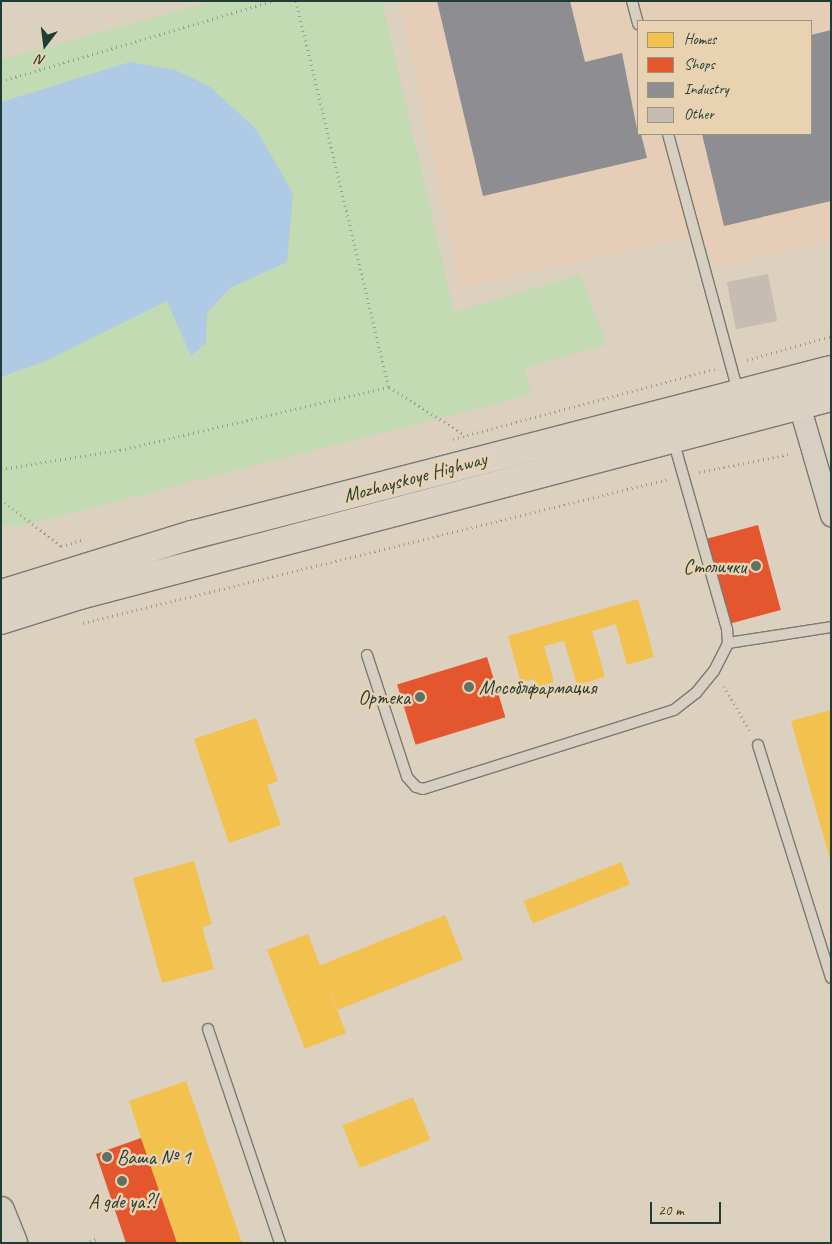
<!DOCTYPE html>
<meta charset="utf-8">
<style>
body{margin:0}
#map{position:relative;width:832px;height:1244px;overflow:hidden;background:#dcd0bf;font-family:Caveat,sans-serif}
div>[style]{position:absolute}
.built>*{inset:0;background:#e5cdb8}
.green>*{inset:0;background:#c2dbb2}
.water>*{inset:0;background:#aecae5}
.homes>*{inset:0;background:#f2c14e;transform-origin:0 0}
.shops>*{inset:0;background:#e4572e;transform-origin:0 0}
.industry>*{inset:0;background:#8d8d92}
.building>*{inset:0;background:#c7bcb3;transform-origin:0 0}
.path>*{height:3px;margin-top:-1.5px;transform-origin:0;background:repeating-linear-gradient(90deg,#9b9a90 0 1px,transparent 0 5px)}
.roads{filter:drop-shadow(1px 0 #7a7a70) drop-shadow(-1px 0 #7a7a70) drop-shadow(0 1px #7a7a70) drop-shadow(0 -1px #7a7a70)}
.service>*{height:10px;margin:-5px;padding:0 5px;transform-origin:5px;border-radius:5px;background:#d8cfc3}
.minor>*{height:21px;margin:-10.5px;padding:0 10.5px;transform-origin:10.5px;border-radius:10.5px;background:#d8cfc3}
.tertiary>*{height:26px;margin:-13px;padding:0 13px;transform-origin:13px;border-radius:13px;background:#d8cfc3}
.primary>*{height:28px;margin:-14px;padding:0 14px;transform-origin:14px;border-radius:14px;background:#dbd2c3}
.dots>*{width:14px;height:14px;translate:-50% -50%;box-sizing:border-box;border:2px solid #e9d2b2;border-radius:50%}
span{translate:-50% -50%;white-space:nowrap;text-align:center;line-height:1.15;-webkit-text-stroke:5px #e9d2b2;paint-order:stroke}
.street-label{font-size:20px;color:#1f3d34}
.poi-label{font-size:20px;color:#1f3d34}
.right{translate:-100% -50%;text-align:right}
.left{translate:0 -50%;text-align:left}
.frame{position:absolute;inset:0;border:2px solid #1f3d34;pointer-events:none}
.legend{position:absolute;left:637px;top:20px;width:175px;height:115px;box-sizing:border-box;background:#e9d2b2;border:1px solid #989680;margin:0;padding:6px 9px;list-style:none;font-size:15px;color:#1f3d34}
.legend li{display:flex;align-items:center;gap:10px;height:25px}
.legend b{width:25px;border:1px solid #989680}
.north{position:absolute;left:20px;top:20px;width:50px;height:50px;-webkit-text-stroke:4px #e9d2b2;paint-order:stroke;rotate:195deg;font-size:14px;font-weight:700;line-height:20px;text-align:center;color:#1f3d34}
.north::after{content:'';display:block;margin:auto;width:18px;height:22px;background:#1f3d34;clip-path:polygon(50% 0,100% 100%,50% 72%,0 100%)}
.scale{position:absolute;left:650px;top:1202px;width:71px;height:22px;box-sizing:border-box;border:2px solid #1f3d34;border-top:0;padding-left:6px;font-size:15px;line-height:18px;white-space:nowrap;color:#1f3d34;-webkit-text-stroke:4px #e9d2b2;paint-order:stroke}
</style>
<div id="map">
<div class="built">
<i style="clip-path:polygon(evenodd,399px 1px,831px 1px,831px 240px,716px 268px,701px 235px,461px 287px,399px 1px,638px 21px,811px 21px,811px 134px,638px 134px,638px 21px)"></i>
</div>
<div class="green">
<i style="clip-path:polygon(215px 1px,382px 1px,454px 312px,580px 275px,607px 345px,525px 367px,532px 394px,16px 527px,1px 525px,1px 377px,46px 361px,167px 301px,191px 355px,206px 343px,207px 313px,230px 288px,287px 262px,130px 62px,1px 102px,1px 60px)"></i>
</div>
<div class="water">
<i style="clip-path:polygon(130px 62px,175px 70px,209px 86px,256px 129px,293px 193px,287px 262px,230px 288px,207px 313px,206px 343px,191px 356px,167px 301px,46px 361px,1px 377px,1px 102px)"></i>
</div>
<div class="homes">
<i style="clip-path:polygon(638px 599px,654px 657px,627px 665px,616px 624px,592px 631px,605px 677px,577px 685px,564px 641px,544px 646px,554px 682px,536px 687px,534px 679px,521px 683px,508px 636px)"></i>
<i style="clip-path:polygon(831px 710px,831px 859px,830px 859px,791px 721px)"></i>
<i style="clip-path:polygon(256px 718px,278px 781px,267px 785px,281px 825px,229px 843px,194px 739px)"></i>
<i style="clip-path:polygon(194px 861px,212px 924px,202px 927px,214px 969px,162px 983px,133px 878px)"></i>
<i style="left:621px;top:862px;width:24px;height:105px;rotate:68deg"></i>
<i style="left:445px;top:915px;width:48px;height:135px;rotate:68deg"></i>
<i style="left:308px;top:934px;width:106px;height:44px;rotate:69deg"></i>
<i style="clip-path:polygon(186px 1081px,242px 1243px,177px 1243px,141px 1138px,129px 1101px)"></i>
<i style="left:413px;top:1097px;width:46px;height:76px;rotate:68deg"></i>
</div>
<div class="shops">
<i style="left:758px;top:525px;width:88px;height:54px;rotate:75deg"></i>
<i style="left:487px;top:657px;width:63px;height:94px;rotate:73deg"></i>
<i style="clip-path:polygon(141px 1138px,177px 1243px,126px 1243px,96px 1154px)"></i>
</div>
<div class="industry">
<i style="clip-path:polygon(437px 1px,570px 1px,585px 62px,622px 53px,638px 134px,641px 134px,647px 158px,483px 196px)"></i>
<i style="clip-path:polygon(831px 30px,831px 201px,724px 226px,702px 134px,811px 134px,811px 35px)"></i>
</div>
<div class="building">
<i style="left:768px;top:274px;width:48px;height:42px;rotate:79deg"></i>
</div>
<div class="path">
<i style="left:296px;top:1px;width:397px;rotate:76.5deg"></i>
<i style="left:1px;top:81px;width:283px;rotate:-16.4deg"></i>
<i style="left:747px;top:360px;width:87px;rotate:-15.9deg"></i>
<i style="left:453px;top:439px;width:271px;rotate:-15deg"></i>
<i style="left:1px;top:469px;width:121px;rotate:-9.1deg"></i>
<i style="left:120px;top:450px;width:276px;rotate:-13.2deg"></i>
<i style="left:389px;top:387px;width:90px;rotate:32.3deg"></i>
<i style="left:699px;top:472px;width:94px;rotate:-11.1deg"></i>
<i style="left:1px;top:499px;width:76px;rotate:38.1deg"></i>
<i style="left:61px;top:546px;width:22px;rotate:-16deg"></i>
<i style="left:83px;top:623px;width:603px;rotate:-13.81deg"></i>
<i style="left:724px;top:686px;width:52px;rotate:60deg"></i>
<i style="left:85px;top:1243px;width:14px;rotate:-21deg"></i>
</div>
<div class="roads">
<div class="service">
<i style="left:632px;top:1px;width:24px;rotate:75deg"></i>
<i style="left:668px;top:134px;width:267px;rotate:74.8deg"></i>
<i style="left:728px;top:643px;width:104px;rotate:-8.8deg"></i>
<i style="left:367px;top:655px;width:128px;rotate:71.8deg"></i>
<i style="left:407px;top:777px;width:13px;rotate:48deg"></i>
<i style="left:416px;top:787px;width:7px;rotate:16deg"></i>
<i style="left:423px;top:789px;width:263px;rotate:-17.5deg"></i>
<i style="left:674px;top:710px;width:28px;rotate:-38deg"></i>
<i style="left:696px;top:693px;width:28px;rotate:-51deg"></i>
<i style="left:714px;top:671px;width:31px;rotate:-63deg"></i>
<i style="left:728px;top:643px;width:14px;rotate:-94deg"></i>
<i style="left:727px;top:629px;width:198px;rotate:-105.9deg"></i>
<i style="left:758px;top:745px;width:244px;rotate:72.6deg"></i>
<i style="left:208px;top:1029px;width:226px;rotate:71.4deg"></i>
</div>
<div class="minor">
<i style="left:799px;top:405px;width:115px;rotate:73.8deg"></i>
</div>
<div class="tertiary">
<i style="left:1px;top:1210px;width:35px;rotate:68deg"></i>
</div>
<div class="primary">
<i style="left:1px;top:594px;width:200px;rotate:-17.2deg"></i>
<i style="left:192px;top:535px;width:660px;rotate:-14.48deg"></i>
<i style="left:1px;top:620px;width:83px;rotate:-17.6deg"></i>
<i style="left:80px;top:595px;width:777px;rotate:-14.77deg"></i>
</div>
</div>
<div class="dots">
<i style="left:756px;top:566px;background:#617065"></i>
<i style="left:469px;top:687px;background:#617065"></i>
<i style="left:420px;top:697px;background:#617065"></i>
<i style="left:107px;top:1157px;background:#617065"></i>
<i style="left:122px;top:1181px;background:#617065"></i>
</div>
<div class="street-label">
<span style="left:415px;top:477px;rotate:-15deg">Mozhayskoye Highway</span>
</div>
<div class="poi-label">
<span class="right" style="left:746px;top:566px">Столички</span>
<span class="left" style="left:479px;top:687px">Мособлфармация</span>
<span class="right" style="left:410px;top:697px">Ортека</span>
<span class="left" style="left:117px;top:1157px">Ваша № 1</span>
<span style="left:122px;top:1201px">A gde ya?!</span>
</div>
<div class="frame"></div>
<ul class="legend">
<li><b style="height:14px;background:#f2c14e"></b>Homes</li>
<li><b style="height:14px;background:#e4572e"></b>Shops</li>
<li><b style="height:14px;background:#8d8d92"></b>Industry</li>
<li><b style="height:14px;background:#c7bcb3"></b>Other</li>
</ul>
<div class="north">N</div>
<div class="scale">20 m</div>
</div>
